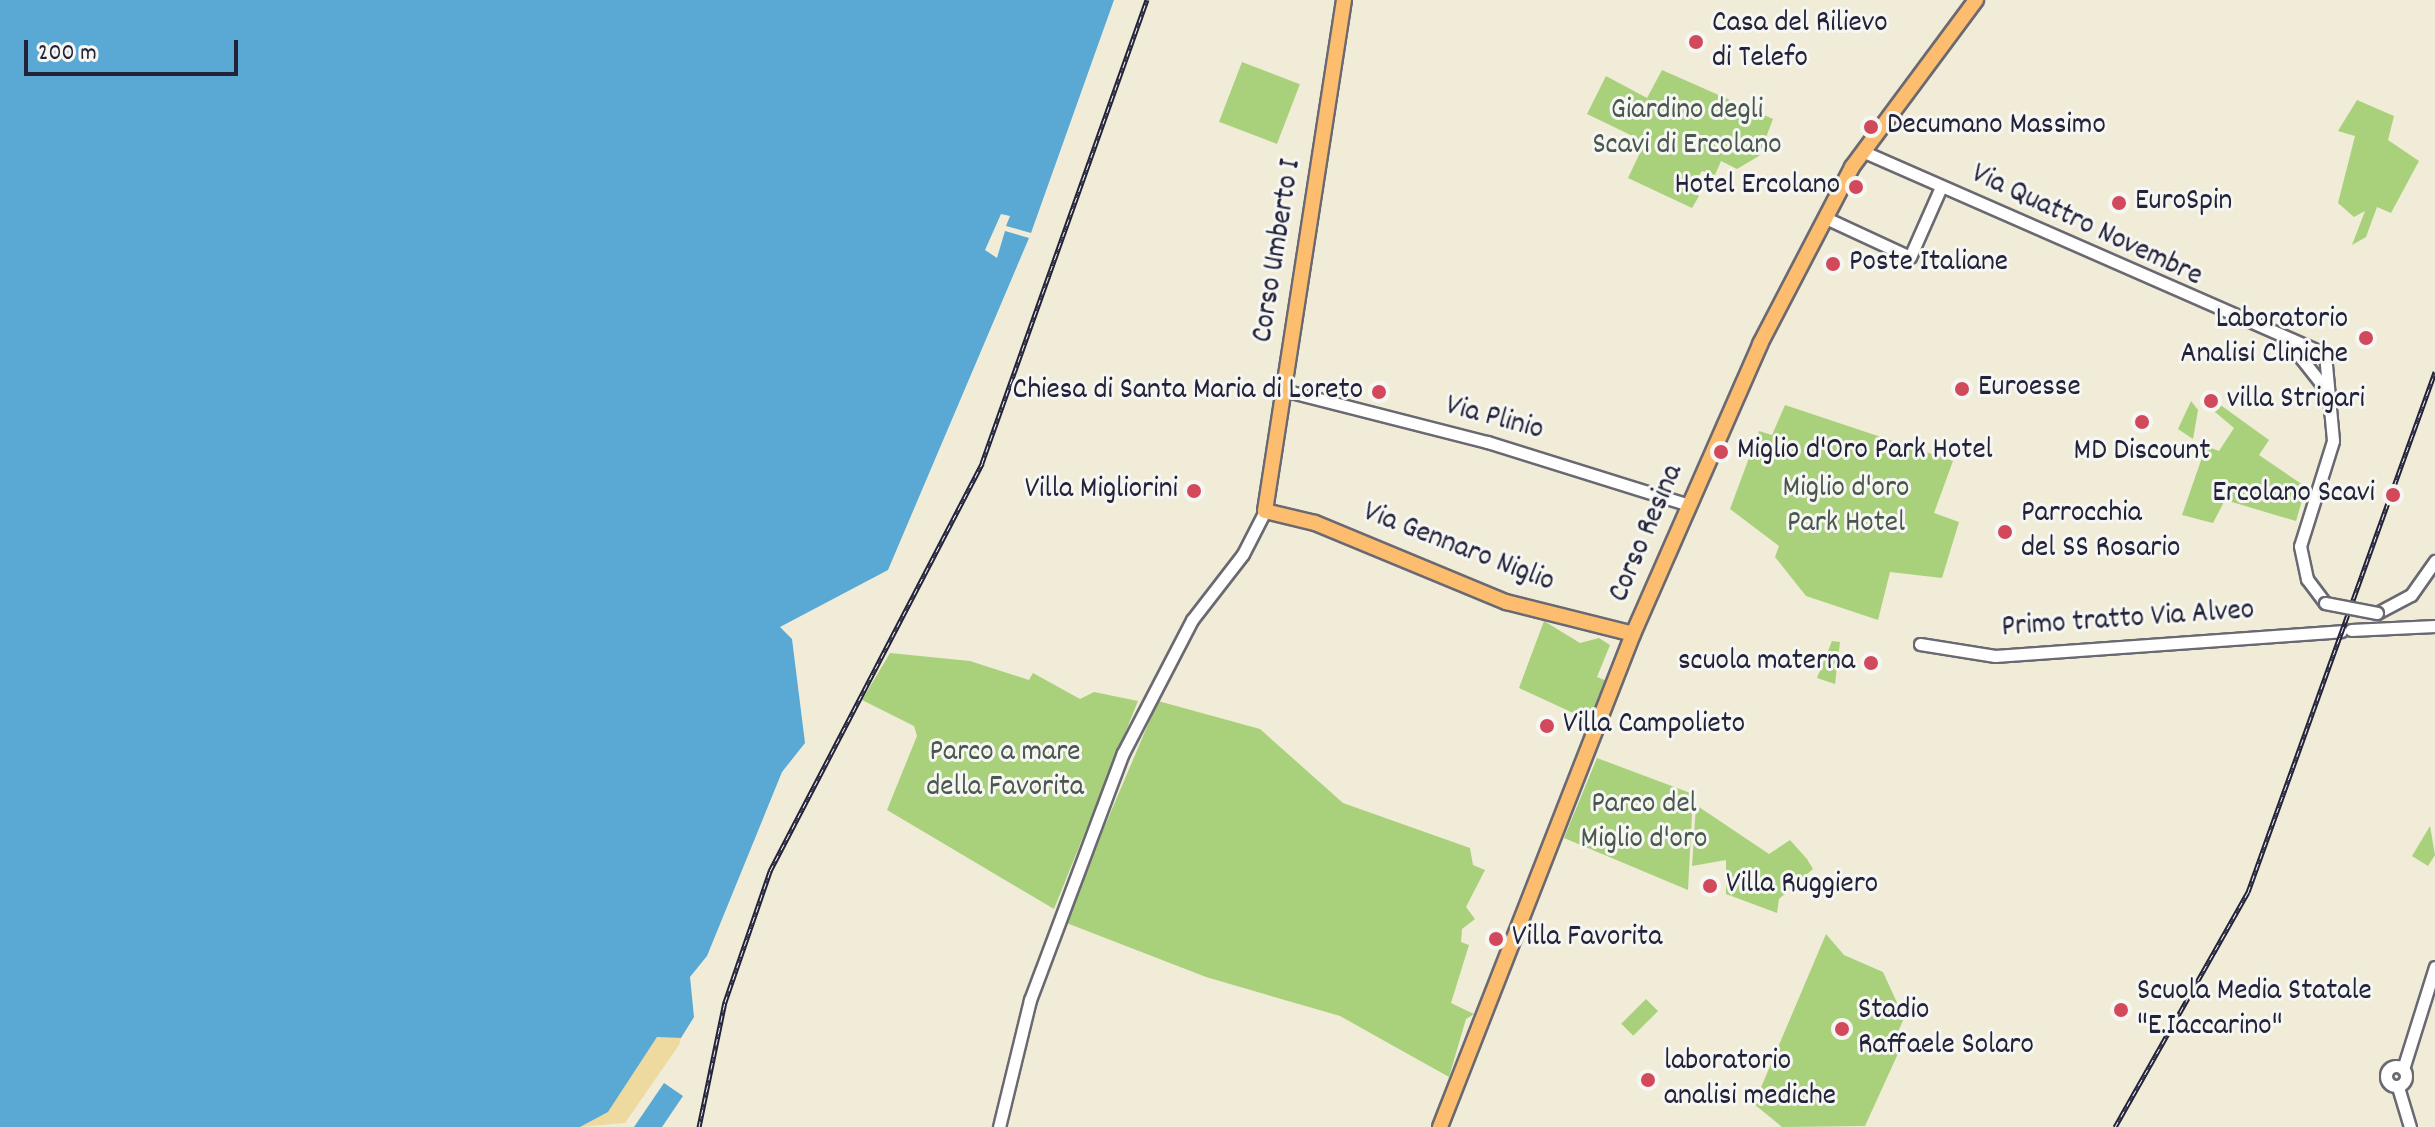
<!DOCTYPE html>
<style>
body{margin:0}
#map{position:relative;width:2435px;height:1127px;overflow:hidden;background:#f0ecd8;font-family:Dekko,sans-serif}
div>[style]{position:absolute}
.green>*{inset:0;background:#a9d17c;transform-origin:0 0}
.sand>*{inset:0;background:#eeda9e}
.water>*{inset:0;background:#59a9d4}
.roads{filter:drop-shadow(2px 0 #6a6972) drop-shadow(-2px 0 #6a6972) drop-shadow(0 2px #6a6972) drop-shadow(0 -2px #6a6972)}
.tertiary>*{height:11px;margin:-5.5px;padding:0 5.5px;transform-origin:5.5px;border-radius:5.5px;background:#fff}
.tertiary>.ring{margin:-5.5px;padding:0;box-sizing:content-box;background:none;border:11px solid #fff;border-radius:50%}
.primary>*{height:14px;margin:-7px;padding:0 7px;transform-origin:7px;border-radius:7px;background:#fcbd6f}
.rail>*{height:5px;margin-top:-2.5px;transform-origin:0;background:repeating-linear-gradient(90deg,#f6f6f2 0 6px,#22223b 0 12px);box-sizing:border-box;border-block:2px solid #22223b}
.bridges{filter:drop-shadow(2px 0 #6a6972) drop-shadow(-2px 0 #6a6972) drop-shadow(0 2px #6a6972) drop-shadow(0 -2px #6a6972)}
.tertiary-bridge>*{height:11px;margin:-5.5px;padding:0 5.5px;transform-origin:5.5px;border-radius:5.5px;background:#fff}
.dots>*{width:22px;height:22px;translate:-50% -50%;box-sizing:border-box;border:4px solid #f6f6f2;border-radius:50%}
span{translate:-50% -50%;white-space:nowrap;text-align:center;line-height:1.15;-webkit-text-stroke:6px #f6f6f2;paint-order:stroke}
.poi-label{font-size:30px;color:#22223b}
.left{translate:0 -50%;text-align:left}
.right{translate:-100% -50%;text-align:right}
.park-label{font-size:30px;color:#4a574e}
.street-label{font-size:30px;color:#22223b}
.scale{position:absolute;left:24px;top:40px;width:214px;height:36px;box-sizing:border-box;border:4px solid #22223b;border-top:0;padding-left:10px;font-size:24px;line-height:28px;white-space:nowrap;color:#22223b;-webkit-text-stroke:6px #f6f6f2;paint-order:stroke}
</style>
<div id="map">
<div class="green">
<i style="left:1242px;top:62px;width:62px;height:64px;rotate:21deg"></i>
<i style="clip-path:polygon(1662px 70px,1773px 119px,1759px 156px,1737px 169px,1721px 161px,1715px 175px,1702px 171px,1690px 190px,1699px 196px,1692px 208px,1628px 178px,1645px 142px,1587px 114px,1606px 76px,1647px 98px)"></i>
<i style="clip-path:polygon(2357px 100px,2394px 116px,2388px 140px,2419px 161px,2391px 213px,2377px 207px,2366px 237px,2352px 245px,2365px 211px,2354px 217px,2338px 203px,2355px 136px,2338px 131px)"></i>
<i style="clip-path:polygon(2191px 401px,2198px 410px,2193px 439px,2178px 429px)"></i>
<i style="clip-path:polygon(2219px 404px,2269px 440px,2259px 455px,2306px 487px,2296px 521px,2225px 500px,2213px 523px,2182px 515px,2206px 446px,2219px 451px,2234px 428px,2215px 412px)"></i>
<i style="clip-path:polygon(1785px 405px,1953px 461px,1934px 513px,1959px 522px,1942px 578px,1890px 572px,1878px 620px,1806px 596px,1775px 557px,1779px 546px,1730px 509px,1759px 431px,1772px 435px)"></i>
<i style="clip-path:polygon(1544px 621px,1580px 643px,1599px 638px,1610px 645px,1597px 677px,1607px 681px,1595px 711px,1584px 718px,1519px 688px)"></i>
<i style="clip-path:polygon(1832px 641px,1840px 642px,1835px 684px,1817px 678px)"></i>
<i style="clip-path:polygon(890px 653px,970px 661px,1029px 680px,1033px 673px,1080px 699px,1094px 692px,1138px 701px,1054px 909px,887px 810px,917px 736px,914px 726px,862px 700px)"></i>
<i style="clip-path:polygon(1158px 701px,1260px 729px,1343px 803px,1470px 848px,1473px 865px,1485px 870px,1466px 907px,1475px 919px,1462px 929px,1461px 942px,1469px 945px,1451px 1003px,1474px 1014px,1466px 1019px,1449px 1077px,1340px 1016px,1206px 977px,1064px 922px)"></i>
<i style="clip-path:polygon(1597px 758px,1693px 794px,1688px 890px,1564px 838px)"></i>
<i style="clip-path:polygon(1696px 805px,1769px 854px,1790px 840px,1807px 859px,1813px 869px,1779px 899px,1777px 913px,1726px 894px,1726px 860px,1692px 866px)"></i>
<i style="clip-path:polygon(2430px 826px,2435px 855px,2428px 866px,2412px 856px)"></i>
<i style="clip-path:polygon(1826px 934px,1844px 955px,1883px 972px,1904px 1018px,1894px 1041px,1901px 1047px,1865px 1126px,1782px 1127px,1754px 1104px)"></i>
<i style="left:1646px;top:999px;width:17px;height:35px;rotate:45deg"></i>
</div>
<div class="sand">
<i style="clip-path:polygon(657px 1037px,681px 1038px,679px 1045px,625px 1123px,580px 1127px,608px 1112px)"></i>
</div>
<div class="water">
<i style="clip-path:polygon(0 0,1114px 0,1031px 233px,1006px 226px,1010px 216px,1001px 214px,985px 250px,997px 258px,1005px 231px,1029px 238px,888px 570px,780px 627px,792px 639px,805px 743px,782px 772px,707px 956px,690px 977px,694px 1017px,681px 1038px,657px 1037px,608px 1112px,580px 1127px,0 1127px)"></i>
<i style="clip-path:polygon(664px 1083px,683px 1096px,662px 1127px,634px 1127px)"></i>
</div>
<div class="roads">
<div class="tertiary">
<i style="left:1862px;top:151px;width:506px;rotate:23.67deg"></i>
<i style="left:2325px;top:354px;width:87px;rotate:84.7deg"></i>
<i style="left:2333px;top:441px;width:110px;rotate:107.4deg"></i>
<i style="left:2300px;top:546px;width:34px;rotate:78deg"></i>
<i style="left:2307px;top:579px;width:30px;rotate:53deg"></i>
<i style="left:1830px;top:220px;width:88px;rotate:24.8deg"></i>
<i style="left:1910px;top:257px;width:77px;rotate:-66.1deg"></i>
<i style="left:2294px;top:349px;width:53px;rotate:51.8deg"></i>
<i style="left:1283px;top:390px;width:211px;rotate:14.3deg"></i>
<i style="left:1487px;top:442px;width:212px;rotate:17.3deg"></i>
<i style="left:2377px;top:613px;width:38px;rotate:-28deg"></i>
<i style="left:2411px;top:595px;width:42px;rotate:-54.8deg"></i>
<i style="left:2351px;top:630px;width:84px;rotate:-2.7deg"></i>
<i style="left:1920px;top:644px;width:76px;rotate:9.1deg"></i>
<i style="left:1995px;top:656px;width:347px;rotate:-4.1deg"></i>
<i class="ring" style="left:2386px;top:1066px;width:9px;height:9px"></i>
<i style="left:2403px;top:1069px;width:107px;rotate:-72.6deg"></i>
<i style="left:2398px;top:1087px;width:42px;rotate:73.3deg"></i>
<i style="left:999px;top:1127px;width:131px;rotate:-76.3deg"></i>
<i style="left:1030px;top:1000px;width:264px;rotate:-69.4deg"></i>
<i style="left:1123px;top:753px;width:150px;rotate:-62.6deg"></i>
<i style="left:1192px;top:620px;width:83px;rotate:-52.3deg"></i>
<i style="left:1243px;top:554px;width:48px;rotate:-62.9deg"></i>
</div>
<div class="primary">
<i style="left:1344px;top:0;width:517px;rotate:98.79deg"></i>
<i style="left:1265px;top:511px;width:51px;rotate:13.5deg"></i>
<i style="left:1315px;top:523px;width:207px;rotate:22.5deg"></i>
<i style="left:1506px;top:602px;width:131px;rotate:14.1deg"></i>
<i style="left:1440px;top:1127px;width:529px;rotate:-68.62deg"></i>
<i style="left:1633px;top:634px;width:317px;rotate:-66.3deg"></i>
<i style="left:1760px;top:344px;width:199px;rotate:-62.5deg"></i>
<i style="left:1852px;top:167px;width:208px;rotate:-53.4deg"></i>
</div>
</div>
<div class="rail">
<i style="left:699px;top:1127px;width:128px;rotate:-78.3deg"></i>
<i style="left:725px;top:1002px;width:139px;rotate:-71deg"></i>
<i style="left:770px;top:871px;width:460px;rotate:-62.5deg"></i>
<i style="left:982px;top:463px;width:492px;rotate:-70.4deg"></i>
<i style="left:2115px;top:1127px;width:270px;rotate:-60.5deg"></i>
<i style="left:2248px;top:892px;width:553px;rotate:-70.22deg"></i>
</div>
<div class="bridges">
<div class="tertiary-bridge">
<i style="left:2325px;top:603px;width:53px;rotate:10.9deg"></i>
</div>
</div>
<div class="dots">
<i style="left:1696px;top:42px;background:#d1495b"></i>
<i style="left:1871px;top:127px;background:#d1495b"></i>
<i style="left:1856px;top:187px;background:#d1495b"></i>
<i style="left:2119px;top:203px;background:#d1495b"></i>
<i style="left:1833px;top:264px;background:#d1495b"></i>
<i style="left:2366px;top:338px;background:#d1495b"></i>
<i style="left:1962px;top:389px;background:#d1495b"></i>
<i style="left:1379px;top:392px;background:#d1495b"></i>
<i style="left:2211px;top:401px;background:#d1495b"></i>
<i style="left:2142px;top:422px;background:#d1495b"></i>
<i style="left:1721px;top:452px;background:#d1495b"></i>
<i style="left:1194px;top:491px;background:#d1495b"></i>
<i style="left:2393px;top:495px;background:#d1495b"></i>
<i style="left:2005px;top:532px;background:#d1495b"></i>
<i style="left:1871px;top:663px;background:#d1495b"></i>
<i style="left:1547px;top:726px;background:#d1495b"></i>
<i style="left:1710px;top:886px;background:#d1495b"></i>
<i style="left:1496px;top:939px;background:#d1495b"></i>
<i style="left:2121px;top:1010px;background:#d1495b"></i>
<i style="left:1842px;top:1029px;background:#d1495b"></i>
<i style="left:1648px;top:1080px;background:#d1495b"></i>
</div>
<div class="poi-label">
<span class="left" style="left:1712px;top:42px">Casa del Rilievo<br>di Telefo</span>
<span class="left" style="left:1887px;top:127px">Decumano Massimo</span>
<span class="right" style="left:1840px;top:187px">Hotel Ercolano</span>
<span class="left" style="left:2135px;top:203px">EuroSpin</span>
<span class="left" style="left:1849px;top:264px">Poste Italiane</span>
<span class="right" style="left:2348px;top:338px">Laboratorio<br>Analisi Cliniche</span>
<span class="left" style="left:1978px;top:389px">Euroesse</span>
<span class="right" style="left:1363px;top:392px">Chiesa di Santa Maria di Loreto</span>
<span class="left" style="left:2227px;top:401px">villa Strigari</span>
<span class="left" style="left:1737px;top:452px">Miglio d'Oro Park Hotel</span>
<span style="left:2142px;top:453px">MD Discount</span>
<span class="right" style="left:1178px;top:491px">Villa Migliorini</span>
<span class="right" style="left:2375px;top:495px">Ercolano Scavi</span>
<span class="left" style="left:2021px;top:532px">Parrocchia<br>del SS Rosario</span>
<span class="right" style="left:1855px;top:663px">scuola materna</span>
<span class="left" style="left:1563px;top:726px">Villa Campolieto</span>
<span class="left" style="left:1726px;top:886px">Villa Ruggiero</span>
<span class="left" style="left:1512px;top:939px">Villa Favorita</span>
<span class="left" style="left:2137px;top:1010px">Scuola Media Statale<br>"E.Iaccarino"</span>
<span class="left" style="left:1858px;top:1029px">Stadio<br>Raffaele Solaro</span>
<span class="left" style="left:1664px;top:1080px">laboratorio<br>analisi mediche</span>
</div>
<div class="park-label">
<span style="left:1687px;top:129px">Giardino degli<br>Scavi di Ercolano</span>
<span style="left:1846px;top:507px">Miglio d'oro<br>Park Hotel</span>
<span style="left:1005px;top:771px">Parco a mare<br>della Favorita</span>
<span style="left:1644px;top:823px">Parco del<br>Miglio d'oro</span>
</div>
<div class="street-label">
<span style="left:2086px;top:227px;rotate:25deg">Via Quattro Novembre</span>
<span style="left:1279px;top:251px;rotate:-81deg">Corso Umberto I</span>
<span style="left:1494px;top:420px;rotate:15deg">Via Plinio</span>
<span style="left:1648px;top:534px;rotate:-67deg">Corso Resina</span>
<span style="left:1458px;top:549px;rotate:21deg">Via Gennaro Niglio</span>
<span style="left:2128px;top:621px;rotate:-4deg">Primo tratto Via Alveo</span>
</div>
<div class="scale">200 m</div>
</div>
